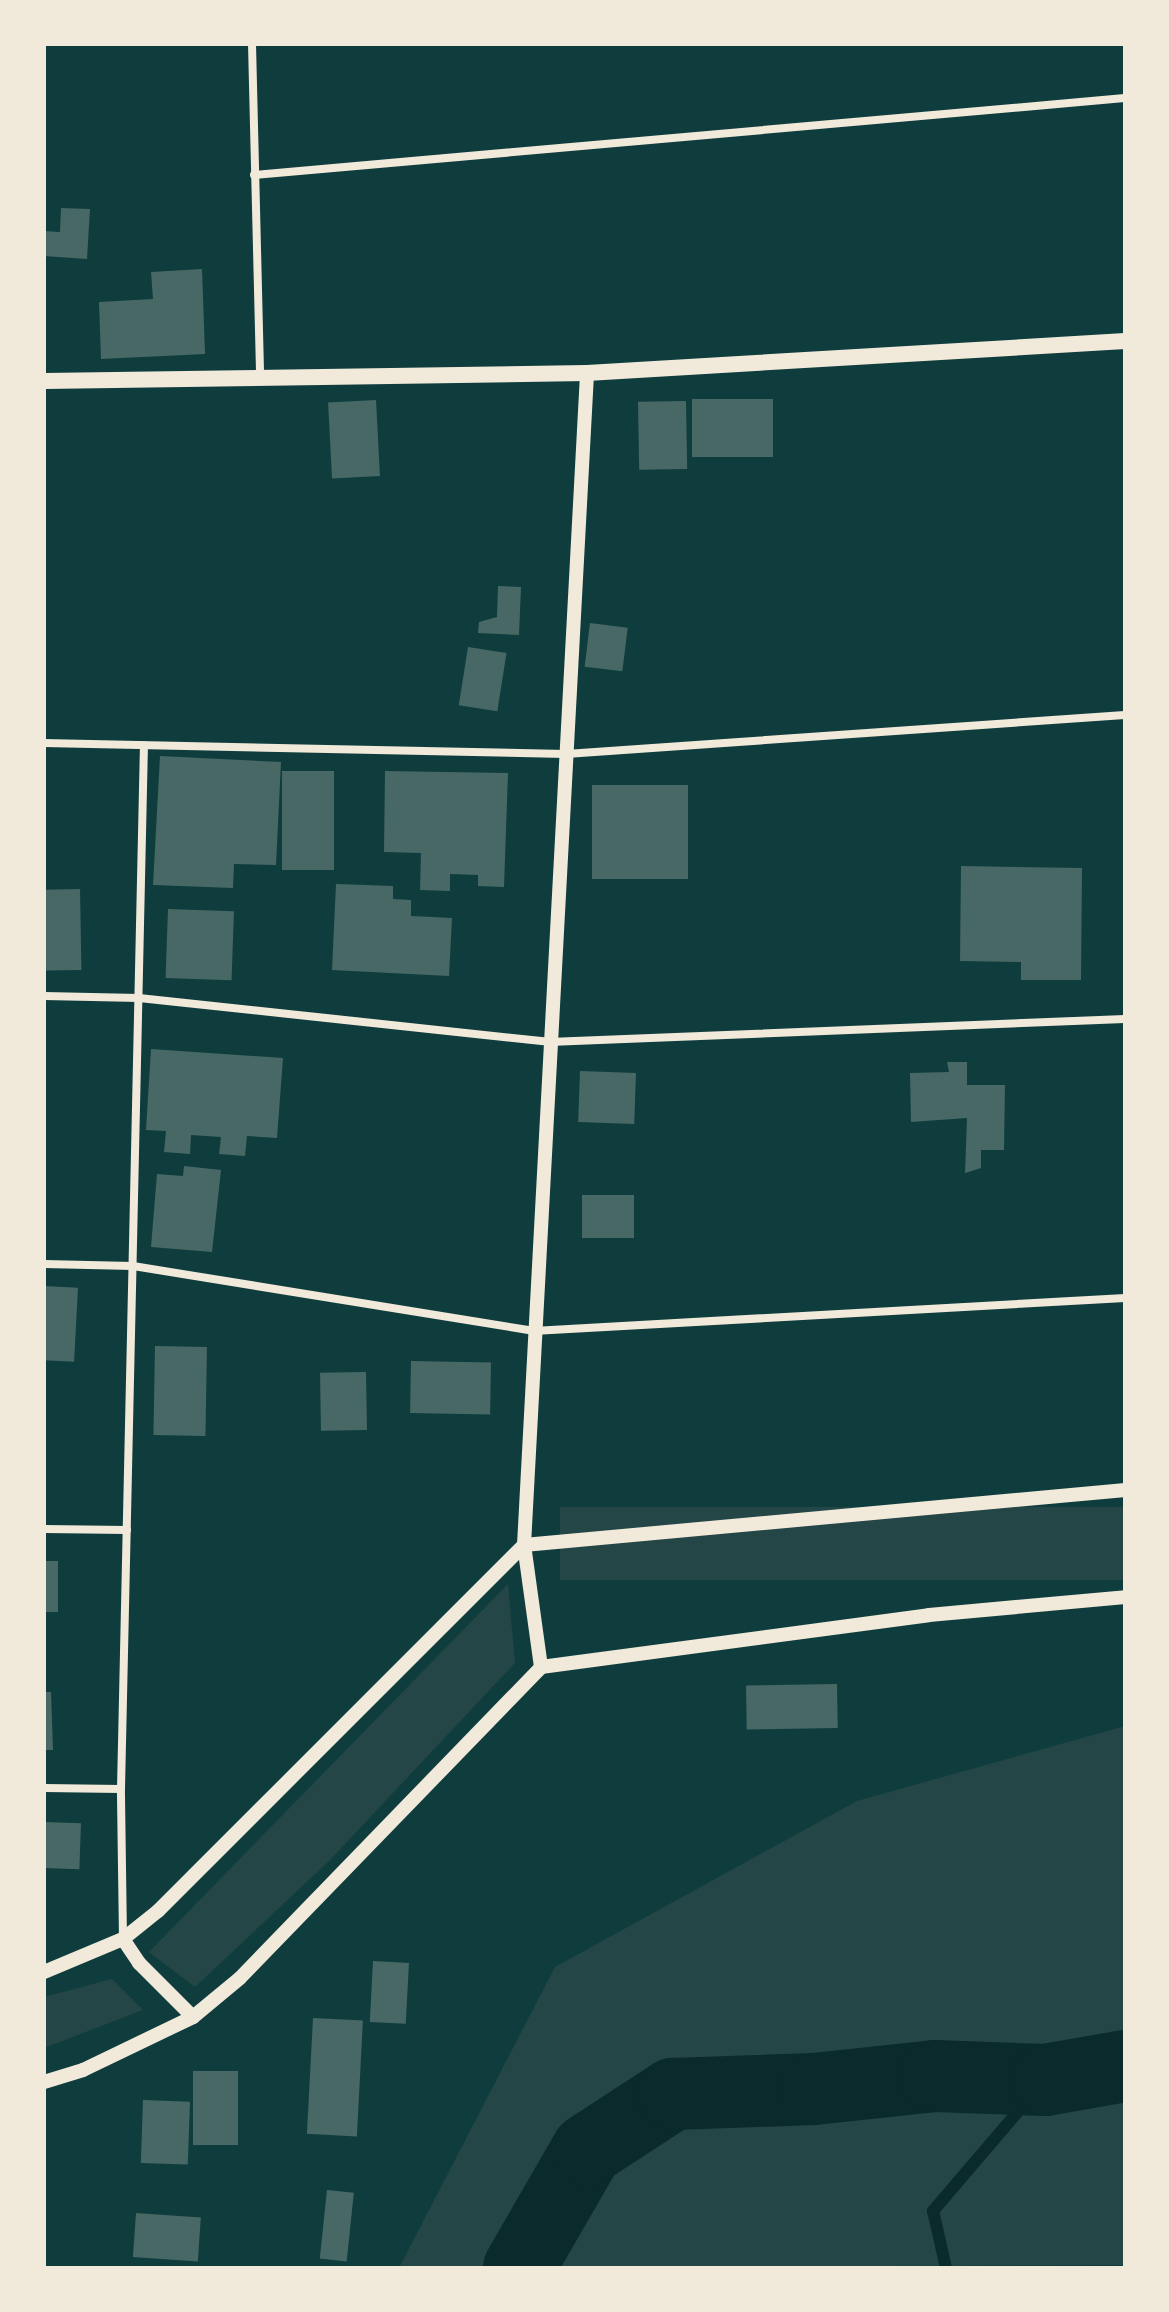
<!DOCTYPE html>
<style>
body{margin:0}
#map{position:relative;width:1169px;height:2312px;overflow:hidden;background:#0f3d3e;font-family:Merriweather,serif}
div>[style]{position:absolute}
.green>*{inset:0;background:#244646;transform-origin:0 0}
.stream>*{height:12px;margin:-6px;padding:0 6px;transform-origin:6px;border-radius:6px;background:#0a2a2b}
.river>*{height:72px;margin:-36px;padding:0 36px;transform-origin:36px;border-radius:36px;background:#0a2a2b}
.building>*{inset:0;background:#486865;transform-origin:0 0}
.minor>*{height:8px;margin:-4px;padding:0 4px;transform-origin:4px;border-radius:4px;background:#f1e9da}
.tertiary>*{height:14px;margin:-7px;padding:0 7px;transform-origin:7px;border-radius:7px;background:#f1e9da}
.secondary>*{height:16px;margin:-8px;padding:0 8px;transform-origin:8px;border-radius:8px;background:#f1e9da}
span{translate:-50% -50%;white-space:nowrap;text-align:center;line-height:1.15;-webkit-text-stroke:8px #f1e9da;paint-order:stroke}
.frame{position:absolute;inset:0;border:46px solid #f1e9da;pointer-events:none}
</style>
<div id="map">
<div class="green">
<i style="left:1125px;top:1507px;width:73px;height:565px;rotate:90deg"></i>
<i style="clip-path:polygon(508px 1584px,515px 1663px,329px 1861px,195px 1987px,149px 1952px)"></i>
<i style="clip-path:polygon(1125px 1726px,1125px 2265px,399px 2268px,555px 1967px,857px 1801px)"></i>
<i style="clip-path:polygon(112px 1979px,143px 2010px,44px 2048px,44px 1997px)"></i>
</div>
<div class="stream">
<i style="left:946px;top:2268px;width:58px;rotate:-102.8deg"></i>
<i style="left:933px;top:2211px;width:172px;rotate:-49.5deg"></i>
</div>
<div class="river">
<i style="left:519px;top:2268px;width:136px;rotate:-60deg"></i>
<i style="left:587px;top:2150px;width:103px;rotate:-33.1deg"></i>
<i style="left:673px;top:2094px;width:141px;rotate:-2deg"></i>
<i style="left:814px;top:2089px;width:122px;rotate:-6.1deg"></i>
<i style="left:935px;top:2076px;width:110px;rotate:2.1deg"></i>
<i style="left:1045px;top:2080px;width:81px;rotate:-9.9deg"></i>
</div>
<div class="building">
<i style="clip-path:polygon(61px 208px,90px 209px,87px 259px,44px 256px,44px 231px,60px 232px)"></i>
<i style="clip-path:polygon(202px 269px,205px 354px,101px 359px,99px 302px,153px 299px,151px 272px)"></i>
<i style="left:692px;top:399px;width:81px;height:58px"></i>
<i style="left:376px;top:400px;width:76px;height:48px;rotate:87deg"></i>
<i style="left:686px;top:401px;width:68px;height:48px;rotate:89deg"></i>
<i style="clip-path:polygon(498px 586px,521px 587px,519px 635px,478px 633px,479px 622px,497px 617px)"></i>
<i style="left:590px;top:623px;width:38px;height:44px;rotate:7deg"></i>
<i style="left:468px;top:647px;width:39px;height:59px;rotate:9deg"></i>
<i style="clip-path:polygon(160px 756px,281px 762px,276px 865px,234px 864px,233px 888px,153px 885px)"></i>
<i style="left:282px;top:771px;width:52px;height:99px"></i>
<i style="clip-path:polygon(385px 771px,508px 773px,504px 887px,478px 886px,478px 875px,450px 874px,450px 891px,420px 890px,421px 853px,384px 852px)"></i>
<i style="left:592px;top:785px;width:96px;height:94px"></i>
<i style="clip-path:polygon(961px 866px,1082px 868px,1081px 980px,1021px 980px,1021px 962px,960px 961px)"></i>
<i style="clip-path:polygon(336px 884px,393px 886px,393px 899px,411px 900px,411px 916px,452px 918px,449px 976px,332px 970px)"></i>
<i style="left:80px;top:889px;width:81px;height:36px;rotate:89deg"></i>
<i style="left:168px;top:909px;width:66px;height:69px;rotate:2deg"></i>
<i style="clip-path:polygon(151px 1049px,283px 1058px,277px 1138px,247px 1136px,245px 1156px,219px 1154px,221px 1137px,191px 1135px,190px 1154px,164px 1152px,166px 1131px,146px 1130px)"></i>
<i style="clip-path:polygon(947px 1062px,967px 1062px,967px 1085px,1005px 1085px,1004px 1150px,981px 1150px,981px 1168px,965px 1173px,967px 1118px,911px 1122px,910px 1073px,949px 1072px)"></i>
<i style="left:580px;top:1071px;width:56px;height:51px;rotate:2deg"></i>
<i style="clip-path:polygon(184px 1166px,221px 1170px,212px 1252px,151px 1247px,157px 1174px,183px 1176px)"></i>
<i style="left:582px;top:1195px;width:52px;height:43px"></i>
<i style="left:44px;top:1286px;width:34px;height:74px;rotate:3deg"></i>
<i style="left:155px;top:1346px;width:52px;height:89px;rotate:1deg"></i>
<i style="left:411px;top:1361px;width:80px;height:52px;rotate:1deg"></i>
<i style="left:366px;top:1372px;width:58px;height:46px;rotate:89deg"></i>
<i style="left:44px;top:1561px;width:14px;height:51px"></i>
<i style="left:837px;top:1684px;width:44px;height:91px;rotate:89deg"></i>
<i style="clip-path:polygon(44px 1692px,51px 1692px,53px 1750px,44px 1750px)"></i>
<i style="left:44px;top:1822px;width:37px;height:46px;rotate:2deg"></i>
<i style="left:373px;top:1961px;width:36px;height:61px;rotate:3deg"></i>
<i style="left:313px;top:2018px;width:50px;height:116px;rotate:3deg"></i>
<i style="left:193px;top:2071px;width:45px;height:74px"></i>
<i style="left:143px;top:2100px;width:47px;height:63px;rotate:2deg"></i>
<i style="left:327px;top:2190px;width:27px;height:69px;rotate:6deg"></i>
<i style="left:136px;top:2213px;width:65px;height:44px;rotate:4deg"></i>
</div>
<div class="minor">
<i style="left:252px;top:44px;width:333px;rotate:88.6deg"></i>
<i style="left:254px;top:175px;width:874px;rotate:-5.05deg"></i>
<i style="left:44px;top:743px;width:522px;rotate:1.21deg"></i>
<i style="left:566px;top:754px;width:560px;rotate:-3.99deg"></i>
<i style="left:44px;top:996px;width:95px;rotate:1.2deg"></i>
<i style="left:139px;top:998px;width:412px;rotate:6.1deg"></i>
<i style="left:549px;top:1042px;width:576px;rotate:-2.29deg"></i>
<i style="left:44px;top:1264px;width:89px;rotate:1.3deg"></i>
<i style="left:133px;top:1266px;width:405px;rotate:9.2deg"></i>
<i style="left:533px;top:1331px;width:593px;rotate:-3.19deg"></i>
<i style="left:44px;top:1529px;width:83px;rotate:0.7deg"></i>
<i style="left:44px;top:1788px;width:77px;rotate:0.7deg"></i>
<i style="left:123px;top:1939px;width:150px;rotate:-90.8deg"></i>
<i style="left:121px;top:1789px;width:1044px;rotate:-88.74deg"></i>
</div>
<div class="tertiary">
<i style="left:541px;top:1667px;width:123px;rotate:-97.9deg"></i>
<i style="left:524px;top:1545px;width:1174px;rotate:-86.92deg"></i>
<i style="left:123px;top:1939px;width:29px;rotate:56deg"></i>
<i style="left:139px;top:1963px;width:76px;rotate:45deg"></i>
<i style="left:44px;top:1972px;width:86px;rotate:-22.7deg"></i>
<i style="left:123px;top:1939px;width:45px;rotate:-38.7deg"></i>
<i style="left:158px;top:1911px;width:518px;rotate:-45deg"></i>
<i style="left:524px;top:1545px;width:604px;rotate:-5.23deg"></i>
<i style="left:44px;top:2082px;width:41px;rotate:-17.1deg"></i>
<i style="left:83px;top:2070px;width:122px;rotate:-25.7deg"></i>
<i style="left:193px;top:2017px;width:61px;rotate:-39.7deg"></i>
<i style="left:240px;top:1978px;width:433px;rotate:-45.9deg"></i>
<i style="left:541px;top:1667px;width:391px;rotate:-7.6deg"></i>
<i style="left:929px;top:1615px;width:197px;rotate:-5.2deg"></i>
</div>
<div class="secondary">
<i style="left:44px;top:381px;width:543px;rotate:-0.84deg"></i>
<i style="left:587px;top:373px;width:539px;rotate:-3.4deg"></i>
</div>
<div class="frame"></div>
</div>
